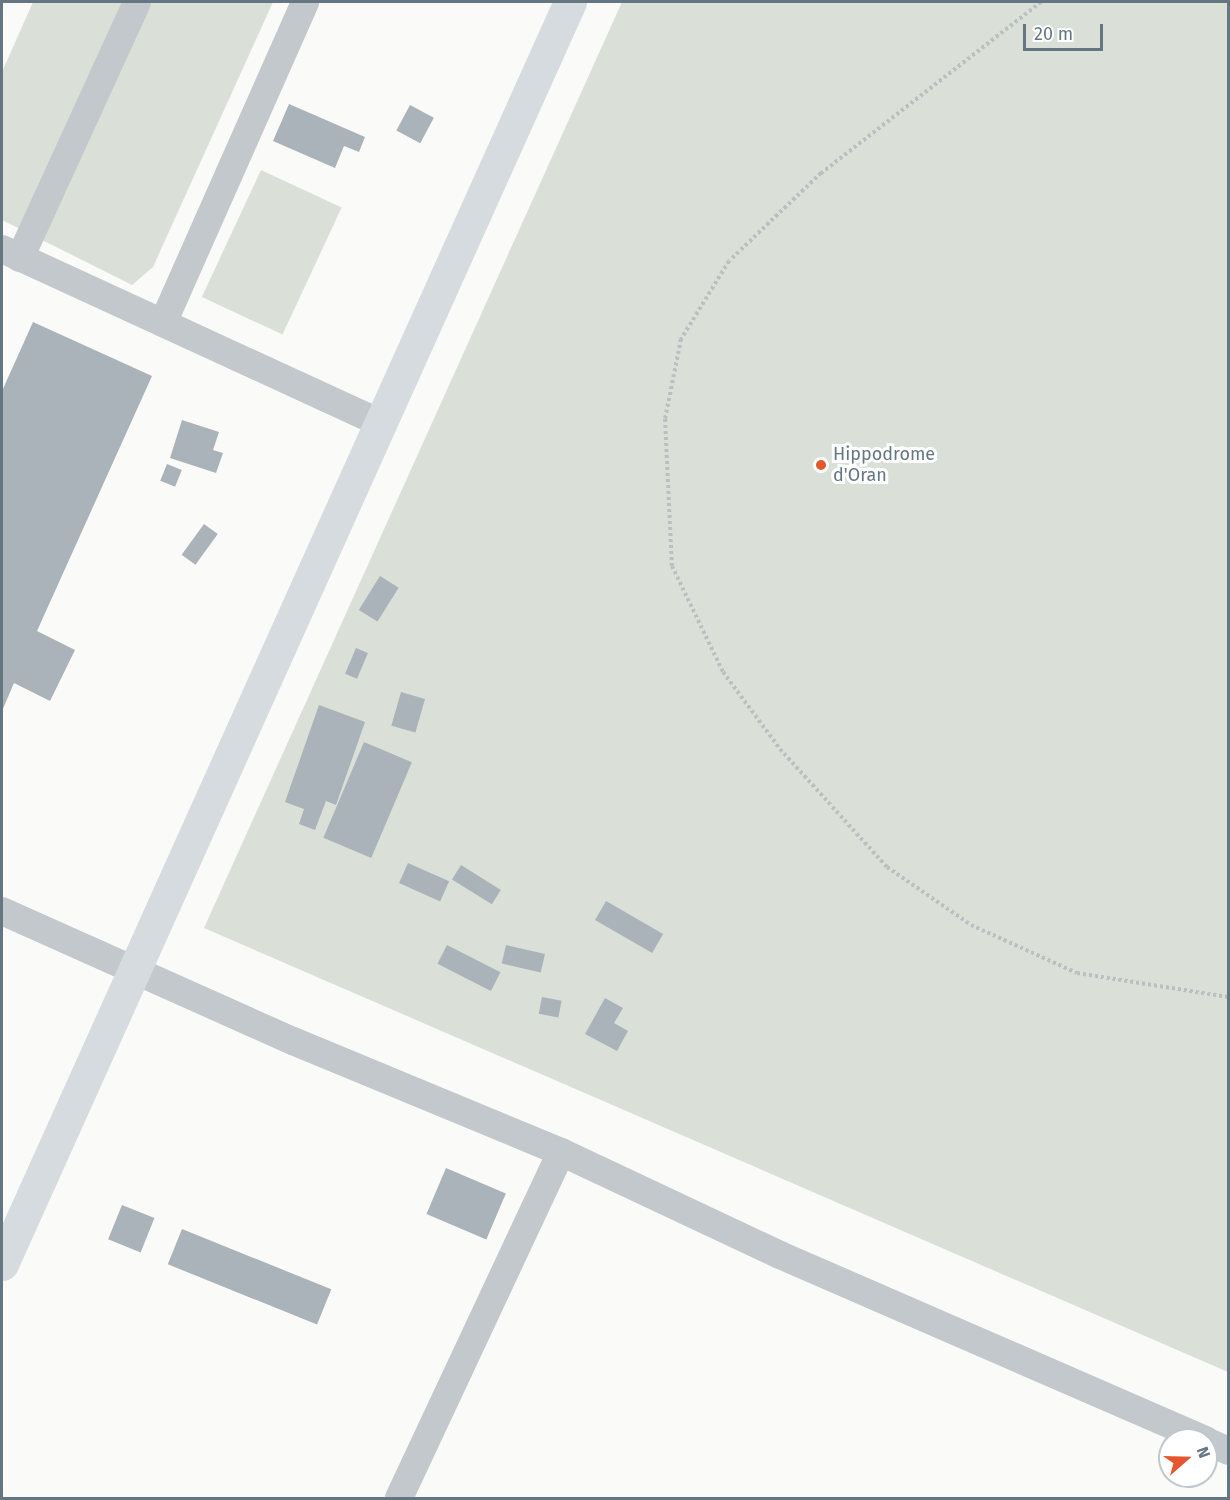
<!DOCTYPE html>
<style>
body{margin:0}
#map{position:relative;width:1230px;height:1500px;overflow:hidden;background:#fafaf8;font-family:"Fira Sans",sans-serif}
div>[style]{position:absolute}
.green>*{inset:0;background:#dadfd7;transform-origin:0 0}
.building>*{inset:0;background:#aab3b9;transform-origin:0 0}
.path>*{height:4px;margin-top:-2px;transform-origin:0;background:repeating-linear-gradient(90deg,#bbbfc2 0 3px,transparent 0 6px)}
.minor>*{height:28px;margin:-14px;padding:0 14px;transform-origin:14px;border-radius:14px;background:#c3c8cc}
.major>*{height:33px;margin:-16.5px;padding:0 16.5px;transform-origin:16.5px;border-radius:16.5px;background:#d6dbdf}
.dots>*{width:16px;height:16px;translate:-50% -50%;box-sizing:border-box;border:3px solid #fff;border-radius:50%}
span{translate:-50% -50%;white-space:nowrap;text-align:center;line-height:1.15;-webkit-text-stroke:6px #fff;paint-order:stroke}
.poi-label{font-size:18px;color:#657683}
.left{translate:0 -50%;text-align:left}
.frame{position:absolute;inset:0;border:3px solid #657683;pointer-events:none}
.north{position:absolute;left:1158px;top:1428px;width:60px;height:60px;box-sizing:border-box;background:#fff;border:2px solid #c1c8cd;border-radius:50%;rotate:70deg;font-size:16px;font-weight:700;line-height:24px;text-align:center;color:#657683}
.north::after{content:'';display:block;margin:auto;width:21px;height:27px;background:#e4572e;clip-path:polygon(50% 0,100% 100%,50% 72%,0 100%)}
.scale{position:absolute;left:1023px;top:24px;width:80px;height:27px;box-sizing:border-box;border:3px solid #657683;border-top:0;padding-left:8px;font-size:18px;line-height:21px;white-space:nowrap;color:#657683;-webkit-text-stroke:4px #fff;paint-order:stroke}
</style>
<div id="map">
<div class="green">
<i style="clip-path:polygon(33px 2px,273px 2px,153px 267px,132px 285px,2px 220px,2px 72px)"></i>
<i style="clip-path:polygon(622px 2px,1228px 2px,1228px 1372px,204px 928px)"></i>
<i style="left:261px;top:170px;width:89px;height:140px;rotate:25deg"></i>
</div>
<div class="building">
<i style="clip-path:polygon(289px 104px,365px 137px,359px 152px,344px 146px,335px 168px,273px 141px)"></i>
<i style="left:410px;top:105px;width:27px;height:29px;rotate:28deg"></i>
<i style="clip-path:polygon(33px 322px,152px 376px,37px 631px,75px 650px,50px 701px,14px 683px,2px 711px,2px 391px)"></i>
<i style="clip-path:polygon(182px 420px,219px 432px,213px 450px,223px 453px,216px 473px,170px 458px)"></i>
<i style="left:167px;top:464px;width:16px;height:18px;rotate:22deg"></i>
<i style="left:204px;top:524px;width:17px;height:38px;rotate:36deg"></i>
<i style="left:380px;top:576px;width:22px;height:40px;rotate:32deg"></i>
<i style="left:356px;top:648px;width:13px;height:28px;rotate:23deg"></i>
<i style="left:401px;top:692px;width:25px;height:35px;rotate:16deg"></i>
<i style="clip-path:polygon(319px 705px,365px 722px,336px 805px,326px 801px,315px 830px,299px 824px,304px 809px,285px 802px)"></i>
<i style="left:364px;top:742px;width:52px;height:104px;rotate:23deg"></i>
<i style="left:408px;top:863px;width:45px;height:22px;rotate:24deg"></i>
<i style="left:461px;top:865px;width:47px;height:17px;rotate:32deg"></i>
<i style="left:606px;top:901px;width:66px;height:22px;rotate:30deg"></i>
<i style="left:447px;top:945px;width:60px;height:21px;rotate:27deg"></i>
<i style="left:506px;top:945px;width:40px;height:19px;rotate:13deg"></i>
<i style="left:542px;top:997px;width:20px;height:17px;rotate:11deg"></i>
<i style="clip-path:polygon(605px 998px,623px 1008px,614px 1023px,628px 1031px,617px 1051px,585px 1034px)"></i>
<i style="left:446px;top:1168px;width:65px;height:50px;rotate:23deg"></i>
<i style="left:122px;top:1205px;width:35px;height:37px;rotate:22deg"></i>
<i style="left:182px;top:1229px;width:161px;height:38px;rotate:22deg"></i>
</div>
<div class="path">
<i style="left:1041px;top:2px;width:279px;rotate:142.1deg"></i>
<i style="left:821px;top:173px;width:127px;rotate:136.3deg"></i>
<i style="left:729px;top:261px;width:92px;rotate:121.6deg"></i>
<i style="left:681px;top:339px;width:82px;rotate:101.3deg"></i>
<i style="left:665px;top:419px;width:147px;rotate:87.3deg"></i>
<i style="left:672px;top:566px;width:118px;rotate:64.3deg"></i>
<i style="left:723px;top:672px;width:96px;rotate:53.5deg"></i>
<i style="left:780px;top:749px;width:159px;rotate:47.8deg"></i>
<i style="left:887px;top:867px;width:102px;rotate:34.6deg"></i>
<i style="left:971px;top:925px;width:116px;rotate:24.4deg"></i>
<i style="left:1077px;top:973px;width:153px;rotate:9deg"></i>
</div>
<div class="minor">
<i style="left:2px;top:249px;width:417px;rotate:24.7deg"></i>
<i style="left:20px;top:258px;width:281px;rotate:-65.4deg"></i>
<i style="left:163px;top:323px;width:351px;rotate:-66.1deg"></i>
<i style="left:2px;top:911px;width:319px;rotate:24.1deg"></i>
<i style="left:293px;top:1041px;width:290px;rotate:22.5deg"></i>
<i style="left:561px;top:1152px;width:242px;rotate:25.2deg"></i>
<i style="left:780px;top:1255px;width:464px;rotate:23.5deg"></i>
<i style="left:1206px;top:1441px;width:24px;rotate:24deg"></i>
<i style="left:399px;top:1498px;width:382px;rotate:-64.9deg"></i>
</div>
<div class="major">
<i style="left:2px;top:1264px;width:1384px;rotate:-65.77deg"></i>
</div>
<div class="dots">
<i style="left:821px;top:465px;background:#e4572e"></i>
</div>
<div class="poi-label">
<span class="left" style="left:833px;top:465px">Hippodrome<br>d'Oran</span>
</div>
<div class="frame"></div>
<div class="north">N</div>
<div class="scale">20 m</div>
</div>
